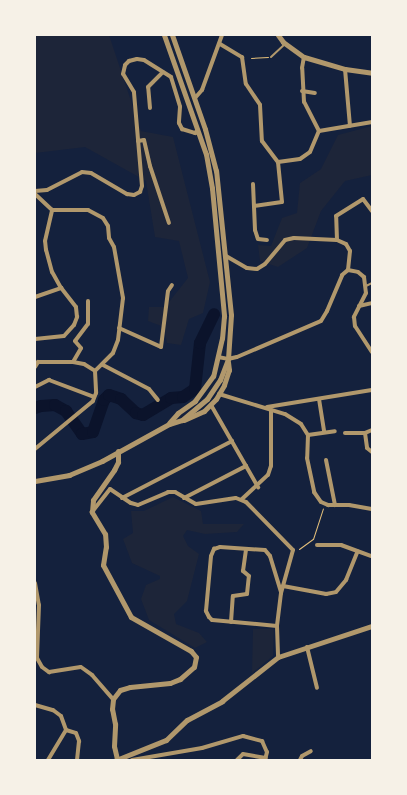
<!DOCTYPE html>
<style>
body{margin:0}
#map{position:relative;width:407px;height:795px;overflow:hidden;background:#14213d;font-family:Mulish,sans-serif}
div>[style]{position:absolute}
.green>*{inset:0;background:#1d2539}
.river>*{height:12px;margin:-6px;padding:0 6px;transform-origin:6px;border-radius:6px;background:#0b132b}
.path>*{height:1px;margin:-0.5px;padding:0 0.5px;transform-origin:0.5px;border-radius:0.5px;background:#e5c07b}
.service>*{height:2px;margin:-1px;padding:0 1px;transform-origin:1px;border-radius:1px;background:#b1986c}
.minor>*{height:4px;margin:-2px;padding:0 2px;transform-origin:2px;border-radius:2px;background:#b1986c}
.tertiary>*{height:5px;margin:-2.5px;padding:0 2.5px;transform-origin:2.5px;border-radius:2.5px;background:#b1986c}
span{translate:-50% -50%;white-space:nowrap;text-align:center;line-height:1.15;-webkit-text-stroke:5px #f6f1e7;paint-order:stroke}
.frame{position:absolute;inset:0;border:36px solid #f6f1e7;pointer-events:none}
</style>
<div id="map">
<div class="green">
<i style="clip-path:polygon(35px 35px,109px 35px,141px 131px,173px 137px,210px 282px,203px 313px,189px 319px,181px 345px,167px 343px,164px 327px,148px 321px,149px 307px,165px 307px,188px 278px,179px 241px,155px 237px,146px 181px,85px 147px,35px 153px)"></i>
<i style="clip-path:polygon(372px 126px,372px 175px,345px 181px,321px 211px,307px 248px,278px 267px,260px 261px,258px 245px,271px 246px,282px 218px,297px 213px,300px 183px,321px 169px,338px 135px)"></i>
<i style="clip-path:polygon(173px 497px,201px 511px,203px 524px,244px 524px,237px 532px,205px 534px,187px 530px,183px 536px,188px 546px,199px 554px,187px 601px,174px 614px,176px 624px,199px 633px,207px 642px,195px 648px,149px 620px,141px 599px,146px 585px,160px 579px,160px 576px,132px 563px,123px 539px,133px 533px,131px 511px,144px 511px)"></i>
<i style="clip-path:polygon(253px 629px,274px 629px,273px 656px,252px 673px)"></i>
</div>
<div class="river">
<i style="left:35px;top:408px;width:6px;rotate:-18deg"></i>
<i style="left:41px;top:406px;width:14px;rotate:-4deg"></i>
<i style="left:55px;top:405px;width:13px;rotate:29deg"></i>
<i style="left:66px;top:411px;width:28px;rotate:55deg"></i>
<i style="left:82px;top:434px;width:11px;rotate:-10deg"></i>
<i style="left:93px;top:432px;width:34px;rotate:-71deg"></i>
<i style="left:104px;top:400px;width:7px;rotate:-45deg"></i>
<i style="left:109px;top:395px;width:13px;rotate:18deg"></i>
<i style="left:121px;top:399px;width:21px;rotate:43deg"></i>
<i style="left:136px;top:413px;width:7px;rotate:16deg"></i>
<i style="left:143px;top:415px;width:33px;rotate:-31deg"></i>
<i style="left:171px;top:398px;width:12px;rotate:-5deg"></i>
<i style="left:183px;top:397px;width:14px;rotate:-34deg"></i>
<i style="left:195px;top:389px;width:46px;rotate:-83.8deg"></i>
<i style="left:200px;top:343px;width:32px;rotate:-64deg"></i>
</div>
<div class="path">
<i style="left:251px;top:58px;width:17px;rotate:-3deg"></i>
<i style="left:299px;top:549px;width:17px;rotate:-36deg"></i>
<i style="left:313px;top:539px;width:32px;rotate:-72deg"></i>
</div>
<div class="service">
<i style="left:271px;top:57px;width:18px;rotate:-43deg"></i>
<i style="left:366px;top:286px;width:7px;rotate:-27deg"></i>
</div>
<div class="minor">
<i style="left:220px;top:44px;width:26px;rotate:31deg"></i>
<i style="left:242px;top:57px;width:27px;rotate:82deg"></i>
<i style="left:246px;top:84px;width:25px;rotate:56deg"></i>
<i style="left:260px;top:105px;width:36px;rotate:87deg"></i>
<i style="left:262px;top:141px;width:26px;rotate:53deg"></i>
<i style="left:278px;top:162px;width:22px;rotate:-8deg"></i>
<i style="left:300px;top:159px;width:12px;rotate:-35deg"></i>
<i style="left:310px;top:152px;width:23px;rotate:-67deg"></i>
<i style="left:319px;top:131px;width:33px;rotate:-117deg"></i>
<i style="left:304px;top:102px;width:34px;rotate:-93deg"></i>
<i style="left:302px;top:68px;width:11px;rotate:-80deg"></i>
<i style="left:345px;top:69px;width:57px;rotate:85deg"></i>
<i style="left:302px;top:91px;width:13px;rotate:9deg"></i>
<i style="left:195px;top:98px;width:11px;rotate:-49deg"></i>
<i style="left:202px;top:90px;width:59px;rotate:-70deg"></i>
<i style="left:150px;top:108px;width:21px;rotate:-95deg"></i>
<i style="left:148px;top:87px;width:21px;rotate:-45deg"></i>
<i style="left:319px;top:131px;width:54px;rotate:-9.6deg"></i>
<i style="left:138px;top:141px;width:6px;rotate:-9deg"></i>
<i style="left:144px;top:140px;width:27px;rotate:77deg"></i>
<i style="left:150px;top:166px;width:60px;rotate:71.6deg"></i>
<i style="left:253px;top:184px;width:46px;rotate:87.5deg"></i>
<i style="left:255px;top:230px;width:9px;rotate:72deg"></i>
<i style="left:258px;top:239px;width:9px;rotate:6deg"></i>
<i style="left:35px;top:191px;width:12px;rotate:-5deg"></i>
<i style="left:47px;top:190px;width:39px;rotate:-27deg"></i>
<i style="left:82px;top:172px;width:9px;rotate:6deg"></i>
<i style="left:91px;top:173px;width:42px;rotate:30.3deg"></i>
<i style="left:127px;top:194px;width:7px;rotate:8deg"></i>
<i style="left:134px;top:195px;width:7px;rotate:-27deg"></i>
<i style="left:140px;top:192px;width:6px;rotate:-72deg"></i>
<i style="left:142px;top:186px;width:94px;rotate:-94.9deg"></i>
<i style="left:134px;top:92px;width:21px;rotate:-121deg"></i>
<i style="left:123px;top:74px;width:9px;rotate:-77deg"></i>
<i style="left:125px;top:65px;width:6px;rotate:-45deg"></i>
<i style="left:129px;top:61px;width:8px;rotate:-14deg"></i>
<i style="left:137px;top:59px;width:7px;rotate:8deg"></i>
<i style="left:144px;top:60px;width:32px;rotate:32deg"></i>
<i style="left:171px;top:77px;width:31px;rotate:73deg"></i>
<i style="left:180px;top:107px;width:16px;rotate:94deg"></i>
<i style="left:179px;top:123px;width:7px;rotate:63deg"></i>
<i style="left:182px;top:129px;width:14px;rotate:17deg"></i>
<i style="left:195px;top:133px;width:4px;rotate:-45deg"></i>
<i style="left:35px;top:194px;width:23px;rotate:43deg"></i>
<i style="left:52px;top:210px;width:36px"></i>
<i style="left:88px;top:210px;width:17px;rotate:28deg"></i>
<i style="left:103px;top:218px;width:9px;rotate:58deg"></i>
<i style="left:108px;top:226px;width:12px;rotate:85deg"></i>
<i style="left:109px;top:238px;width:10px;rotate:61deg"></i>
<i style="left:114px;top:247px;width:52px;rotate:80deg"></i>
<i style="left:123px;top:298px;width:42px;rotate:96.8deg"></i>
<i style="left:118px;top:340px;width:14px;rotate:111deg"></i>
<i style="left:113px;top:353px;width:25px;rotate:135deg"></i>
<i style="left:95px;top:371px;width:22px;rotate:87deg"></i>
<i style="left:96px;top:393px;width:9px;rotate:111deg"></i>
<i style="left:93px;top:401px;width:75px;rotate:140.4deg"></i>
<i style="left:254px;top:206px;width:28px;rotate:-8deg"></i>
<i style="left:282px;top:202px;width:40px;rotate:-95.7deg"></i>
<i style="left:337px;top:240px;width:24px;rotate:-92deg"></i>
<i style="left:336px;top:216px;width:32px;rotate:-32deg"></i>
<i style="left:363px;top:199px;width:15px;rotate:53deg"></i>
<i style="left:226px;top:256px;width:24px;rotate:30deg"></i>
<i style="left:247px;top:268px;width:10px;rotate:6deg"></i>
<i style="left:257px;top:269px;width:9px;rotate:-32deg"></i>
<i style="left:265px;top:264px;width:31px;rotate:-50deg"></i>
<i style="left:285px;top:240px;width:9px;rotate:-13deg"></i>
<i style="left:294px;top:238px;width:43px;rotate:2.7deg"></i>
<i style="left:337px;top:240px;width:10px;rotate:24deg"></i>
<i style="left:346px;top:244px;width:8px;rotate:60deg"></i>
<i style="left:350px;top:251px;width:19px;rotate:96deg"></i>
<i style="left:35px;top:297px;width:28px;rotate:-19deg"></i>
<i style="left:359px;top:306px;width:13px;rotate:-13deg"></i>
<i style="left:119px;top:328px;width:46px;rotate:24.3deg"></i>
<i style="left:161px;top:347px;width:56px;rotate:-82.9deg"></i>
<i style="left:168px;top:291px;width:7px;rotate:-56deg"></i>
<i style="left:35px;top:339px;width:29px;rotate:-6deg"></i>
<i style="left:64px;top:336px;width:15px;rotate:-48deg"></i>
<i style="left:74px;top:325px;width:9px;rotate:-69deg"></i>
<i style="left:77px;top:317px;width:10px;rotate:-96deg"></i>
<i style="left:76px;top:307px;width:24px;rotate:-128deg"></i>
<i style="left:61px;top:288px;width:18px;rotate:-119deg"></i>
<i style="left:52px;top:272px;width:23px;rotate:-105deg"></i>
<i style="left:46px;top:250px;width:9px;rotate:-96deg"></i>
<i style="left:45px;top:241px;width:32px;rotate:-77deg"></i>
<i style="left:218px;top:357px;width:10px;rotate:11deg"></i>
<i style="left:228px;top:359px;width:9px;rotate:-13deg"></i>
<i style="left:237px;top:357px;width:91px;rotate:-23.2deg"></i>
<i style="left:321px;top:321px;width:12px;rotate:-59deg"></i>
<i style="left:327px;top:311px;width:39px;rotate:-67deg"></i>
<i style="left:342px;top:275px;width:8px;rotate:-40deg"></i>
<i style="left:348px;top:270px;width:10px;rotate:11deg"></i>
<i style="left:358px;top:272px;width:8px;rotate:40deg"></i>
<i style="left:364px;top:277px;width:16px;rotate:83deg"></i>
<i style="left:366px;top:293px;width:27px;rotate:117deg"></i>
<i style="left:354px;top:317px;width:9px;rotate:84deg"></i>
<i style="left:355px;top:326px;width:31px;rotate:57deg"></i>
<i style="left:73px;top:362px;width:16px;rotate:-60deg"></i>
<i style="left:81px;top:348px;width:9px;rotate:-131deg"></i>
<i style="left:75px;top:341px;width:21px;rotate:-53deg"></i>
<i style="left:88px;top:324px;width:23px;rotate:-90deg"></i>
<i style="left:103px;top:365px;width:52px;rotate:27.6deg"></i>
<i style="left:149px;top:389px;width:14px;rotate:51deg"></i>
<i style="left:35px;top:367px;width:6px;rotate:-59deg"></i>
<i style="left:38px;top:362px;width:35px"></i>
<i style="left:73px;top:362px;width:11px;rotate:10deg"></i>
<i style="left:84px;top:364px;width:13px;rotate:32deg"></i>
<i style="left:35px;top:387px;width:16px;rotate:-27deg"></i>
<i style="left:49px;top:380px;width:48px;rotate:20.7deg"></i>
<i style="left:219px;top:394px;width:69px;rotate:16.9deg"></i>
<i style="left:285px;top:414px;width:19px;rotate:32deg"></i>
<i style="left:301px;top:424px;width:13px;rotate:58deg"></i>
<i style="left:308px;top:435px;width:23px;rotate:92deg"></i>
<i style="left:307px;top:458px;width:35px;rotate:78deg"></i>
<i style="left:314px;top:492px;width:12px;rotate:55deg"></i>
<i style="left:321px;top:502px;width:8px;rotate:23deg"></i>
<i style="left:328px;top:505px;width:21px"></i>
<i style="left:349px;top:505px;width:23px;rotate:10deg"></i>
<i style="left:319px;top:399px;width:33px;rotate:81deg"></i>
<i style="left:211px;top:405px;width:95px;rotate:60.2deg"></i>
<i style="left:267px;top:407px;width:106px;rotate:-9.2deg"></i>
<i style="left:372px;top:430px;width:8px;rotate:157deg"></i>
<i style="left:365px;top:433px;width:15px;rotate:82deg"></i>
<i style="left:367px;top:448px;width:6px;rotate:39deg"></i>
<i style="left:345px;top:433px;width:20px"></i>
<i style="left:308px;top:435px;width:27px;rotate:-8deg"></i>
<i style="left:326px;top:460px;width:46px;rotate:78.7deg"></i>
<i style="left:122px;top:498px;width:124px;rotate:-27.4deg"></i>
<i style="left:184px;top:498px;width:70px;rotate:-27.3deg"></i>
<i style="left:242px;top:499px;width:35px;rotate:-43deg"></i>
<i style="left:268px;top:475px;width:9px;rotate:-72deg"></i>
<i style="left:271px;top:466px;width:56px;rotate:-90deg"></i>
<i style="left:92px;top:512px;width:29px;rotate:-52deg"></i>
<i style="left:110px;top:489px;width:25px;rotate:34deg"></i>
<i style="left:131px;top:503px;width:7px;rotate:16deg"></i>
<i style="left:138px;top:505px;width:33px;rotate:-23deg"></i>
<i style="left:168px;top:492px;width:7px"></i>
<i style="left:175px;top:492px;width:24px;rotate:30deg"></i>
<i style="left:196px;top:504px;width:40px;rotate:-8.5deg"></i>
<i style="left:236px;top:498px;width:11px;rotate:22deg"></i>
<i style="left:246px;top:502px;width:67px;rotate:45.6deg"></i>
<i style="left:293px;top:550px;width:45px;rotate:105.6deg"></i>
<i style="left:281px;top:593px;width:33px;rotate:97deg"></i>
<i style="left:277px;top:626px;width:31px;rotate:88deg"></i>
<i style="left:317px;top:545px;width:24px"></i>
<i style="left:341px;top:545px;width:33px;rotate:20deg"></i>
<i style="left:35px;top:583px;width:22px;rotate:80deg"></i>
<i style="left:39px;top:605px;width:53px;rotate:92.2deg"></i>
<i style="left:37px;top:658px;width:10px;rotate:61deg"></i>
<i style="left:42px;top:667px;width:9px;rotate:36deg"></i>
<i style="left:49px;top:672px;width:32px;rotate:-9deg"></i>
<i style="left:81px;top:667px;width:14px;rotate:36deg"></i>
<i style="left:92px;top:675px;width:32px;rotate:49deg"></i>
<i style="left:283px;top:586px;width:44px;rotate:10.5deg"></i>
<i style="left:326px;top:594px;width:10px;rotate:-11deg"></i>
<i style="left:336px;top:592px;width:16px;rotate:-50deg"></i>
<i style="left:346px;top:580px;width:31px;rotate:-68deg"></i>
<i style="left:231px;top:622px;width:26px;rotate:-86deg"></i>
<i style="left:233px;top:596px;width:14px;rotate:-8deg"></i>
<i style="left:247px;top:594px;width:18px;rotate:-84deg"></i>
<i style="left:249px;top:576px;width:8px;rotate:-140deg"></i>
<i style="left:243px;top:571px;width:22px;rotate:-82deg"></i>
<i style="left:277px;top:626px;width:65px;rotate:-174.7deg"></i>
<i style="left:212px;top:620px;width:4px;rotate:-135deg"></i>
<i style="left:209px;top:617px;width:7px;rotate:-117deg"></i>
<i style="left:206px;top:611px;width:55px;rotate:-84.8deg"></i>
<i style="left:211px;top:556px;width:8px;rotate:-67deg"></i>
<i style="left:214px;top:549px;width:6px;rotate:-18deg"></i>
<i style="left:220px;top:547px;width:45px;rotate:3.8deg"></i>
<i style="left:265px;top:550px;width:8px;rotate:50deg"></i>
<i style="left:270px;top:556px;width:38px;rotate:73deg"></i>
<i style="left:307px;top:647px;width:42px;rotate:76.3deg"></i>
<i style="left:35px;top:705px;width:19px;rotate:16deg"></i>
<i style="left:53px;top:710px;width:10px;rotate:37deg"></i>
<i style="left:61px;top:716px;width:15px;rotate:70deg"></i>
<i style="left:66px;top:730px;width:35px;rotate:121deg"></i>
<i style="left:66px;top:730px;width:10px;rotate:17deg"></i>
<i style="left:76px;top:733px;width:9px;rotate:69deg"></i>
<i style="left:79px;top:741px;width:19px;rotate:96deg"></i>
<i style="left:132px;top:760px;width:71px;rotate:-9.7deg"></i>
<i style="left:202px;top:748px;width:43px;rotate:-16.3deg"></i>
<i style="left:243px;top:736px;width:20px;rotate:15deg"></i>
<i style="left:262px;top:741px;width:12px;rotate:66deg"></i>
<i style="left:267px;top:752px;width:8px;rotate:104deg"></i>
<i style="left:237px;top:760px;width:8px;rotate:-45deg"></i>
<i style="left:243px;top:754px;width:23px;rotate:10deg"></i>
<i style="left:300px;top:760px;width:4px;rotate:-63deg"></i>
<i style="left:302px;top:756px;width:10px;rotate:-29deg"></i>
</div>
<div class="tertiary">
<i style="left:164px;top:35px;width:126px;rotate:70.6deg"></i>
<i style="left:206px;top:154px;width:35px;rotate:80deg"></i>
<i style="left:212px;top:188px;width:129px;rotate:84.6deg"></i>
<i style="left:224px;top:316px;width:22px;rotate:95deg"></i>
<i style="left:222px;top:338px;width:39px;rotate:103deg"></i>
<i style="left:213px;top:376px;width:31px;rotate:126deg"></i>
<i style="left:195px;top:401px;width:21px;rotate:145deg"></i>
<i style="left:178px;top:413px;width:13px;rotate:132deg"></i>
<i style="left:278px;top:35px;width:9px;rotate:54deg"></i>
<i style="left:283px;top:42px;width:26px;rotate:36deg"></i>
<i style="left:304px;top:57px;width:43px;rotate:16.3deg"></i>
<i style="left:345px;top:69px;width:27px;rotate:8deg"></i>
<i style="left:184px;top:420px;width:22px;rotate:-24deg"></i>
<i style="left:204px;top:411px;width:17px;rotate:-45deg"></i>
<i style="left:216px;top:399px;width:16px;rotate:-60deg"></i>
<i style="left:224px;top:385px;width:16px;rotate:-72deg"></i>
<i style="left:229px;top:370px;width:8px;rotate:-97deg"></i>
<i style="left:35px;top:481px;width:35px;rotate:-10deg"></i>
<i style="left:69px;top:475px;width:36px;rotate:-23deg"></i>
<i style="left:102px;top:461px;width:77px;rotate:-28.9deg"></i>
<i style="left:169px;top:424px;width:14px;rotate:-17deg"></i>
<i style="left:182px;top:420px;width:33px;rotate:-40deg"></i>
<i style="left:207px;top:399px;width:23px;rotate:-56deg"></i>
<i style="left:220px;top:380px;width:22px;rotate:-69deg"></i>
<i style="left:228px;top:359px;width:44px;rotate:-86.1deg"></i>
<i style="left:231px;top:315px;width:145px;rotate:-95.9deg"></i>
<i style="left:216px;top:171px;width:43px;rotate:-104.7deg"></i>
<i style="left:205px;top:129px;width:100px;rotate:-109.3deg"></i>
<i style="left:117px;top:759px;width:13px;rotate:-103deg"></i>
<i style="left:114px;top:746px;width:22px;rotate:-87deg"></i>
<i style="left:115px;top:724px;width:15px;rotate:-101deg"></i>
<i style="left:112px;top:709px;width:10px;rotate:-84deg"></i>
<i style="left:113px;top:699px;width:11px;rotate:-52deg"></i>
<i style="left:120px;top:690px;width:10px;rotate:-17deg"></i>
<i style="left:130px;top:687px;width:40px;rotate:-5.7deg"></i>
<i style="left:170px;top:683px;width:11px;rotate:-22deg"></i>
<i style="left:180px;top:679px;width:18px;rotate:-41deg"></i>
<i style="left:194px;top:667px;width:10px;rotate:-79deg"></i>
<i style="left:196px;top:657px;width:8px;rotate:-130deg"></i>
<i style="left:191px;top:651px;width:69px;rotate:-150.5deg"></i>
<i style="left:131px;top:617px;width:59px;rotate:-118.3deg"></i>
<i style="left:103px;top:565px;width:18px;rotate:-81deg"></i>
<i style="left:106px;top:547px;width:13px;rotate:-94deg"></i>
<i style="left:105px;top:534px;width:26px;rotate:-121deg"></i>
<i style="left:92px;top:512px;width:12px;rotate:-85deg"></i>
<i style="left:93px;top:500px;width:37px;rotate:-55deg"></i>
<i style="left:114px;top:470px;width:9px;rotate:-63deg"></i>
<i style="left:118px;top:462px;width:11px;rotate:-90deg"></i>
<i style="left:116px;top:760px;width:54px;rotate:-21.8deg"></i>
<i style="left:166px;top:740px;width:29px;rotate:-44deg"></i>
<i style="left:187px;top:720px;width:40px;rotate:-28deg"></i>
<i style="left:222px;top:701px;width:71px;rotate:-38.2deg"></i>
<i style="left:278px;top:657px;width:99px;rotate:-18.3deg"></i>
</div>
<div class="frame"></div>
</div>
